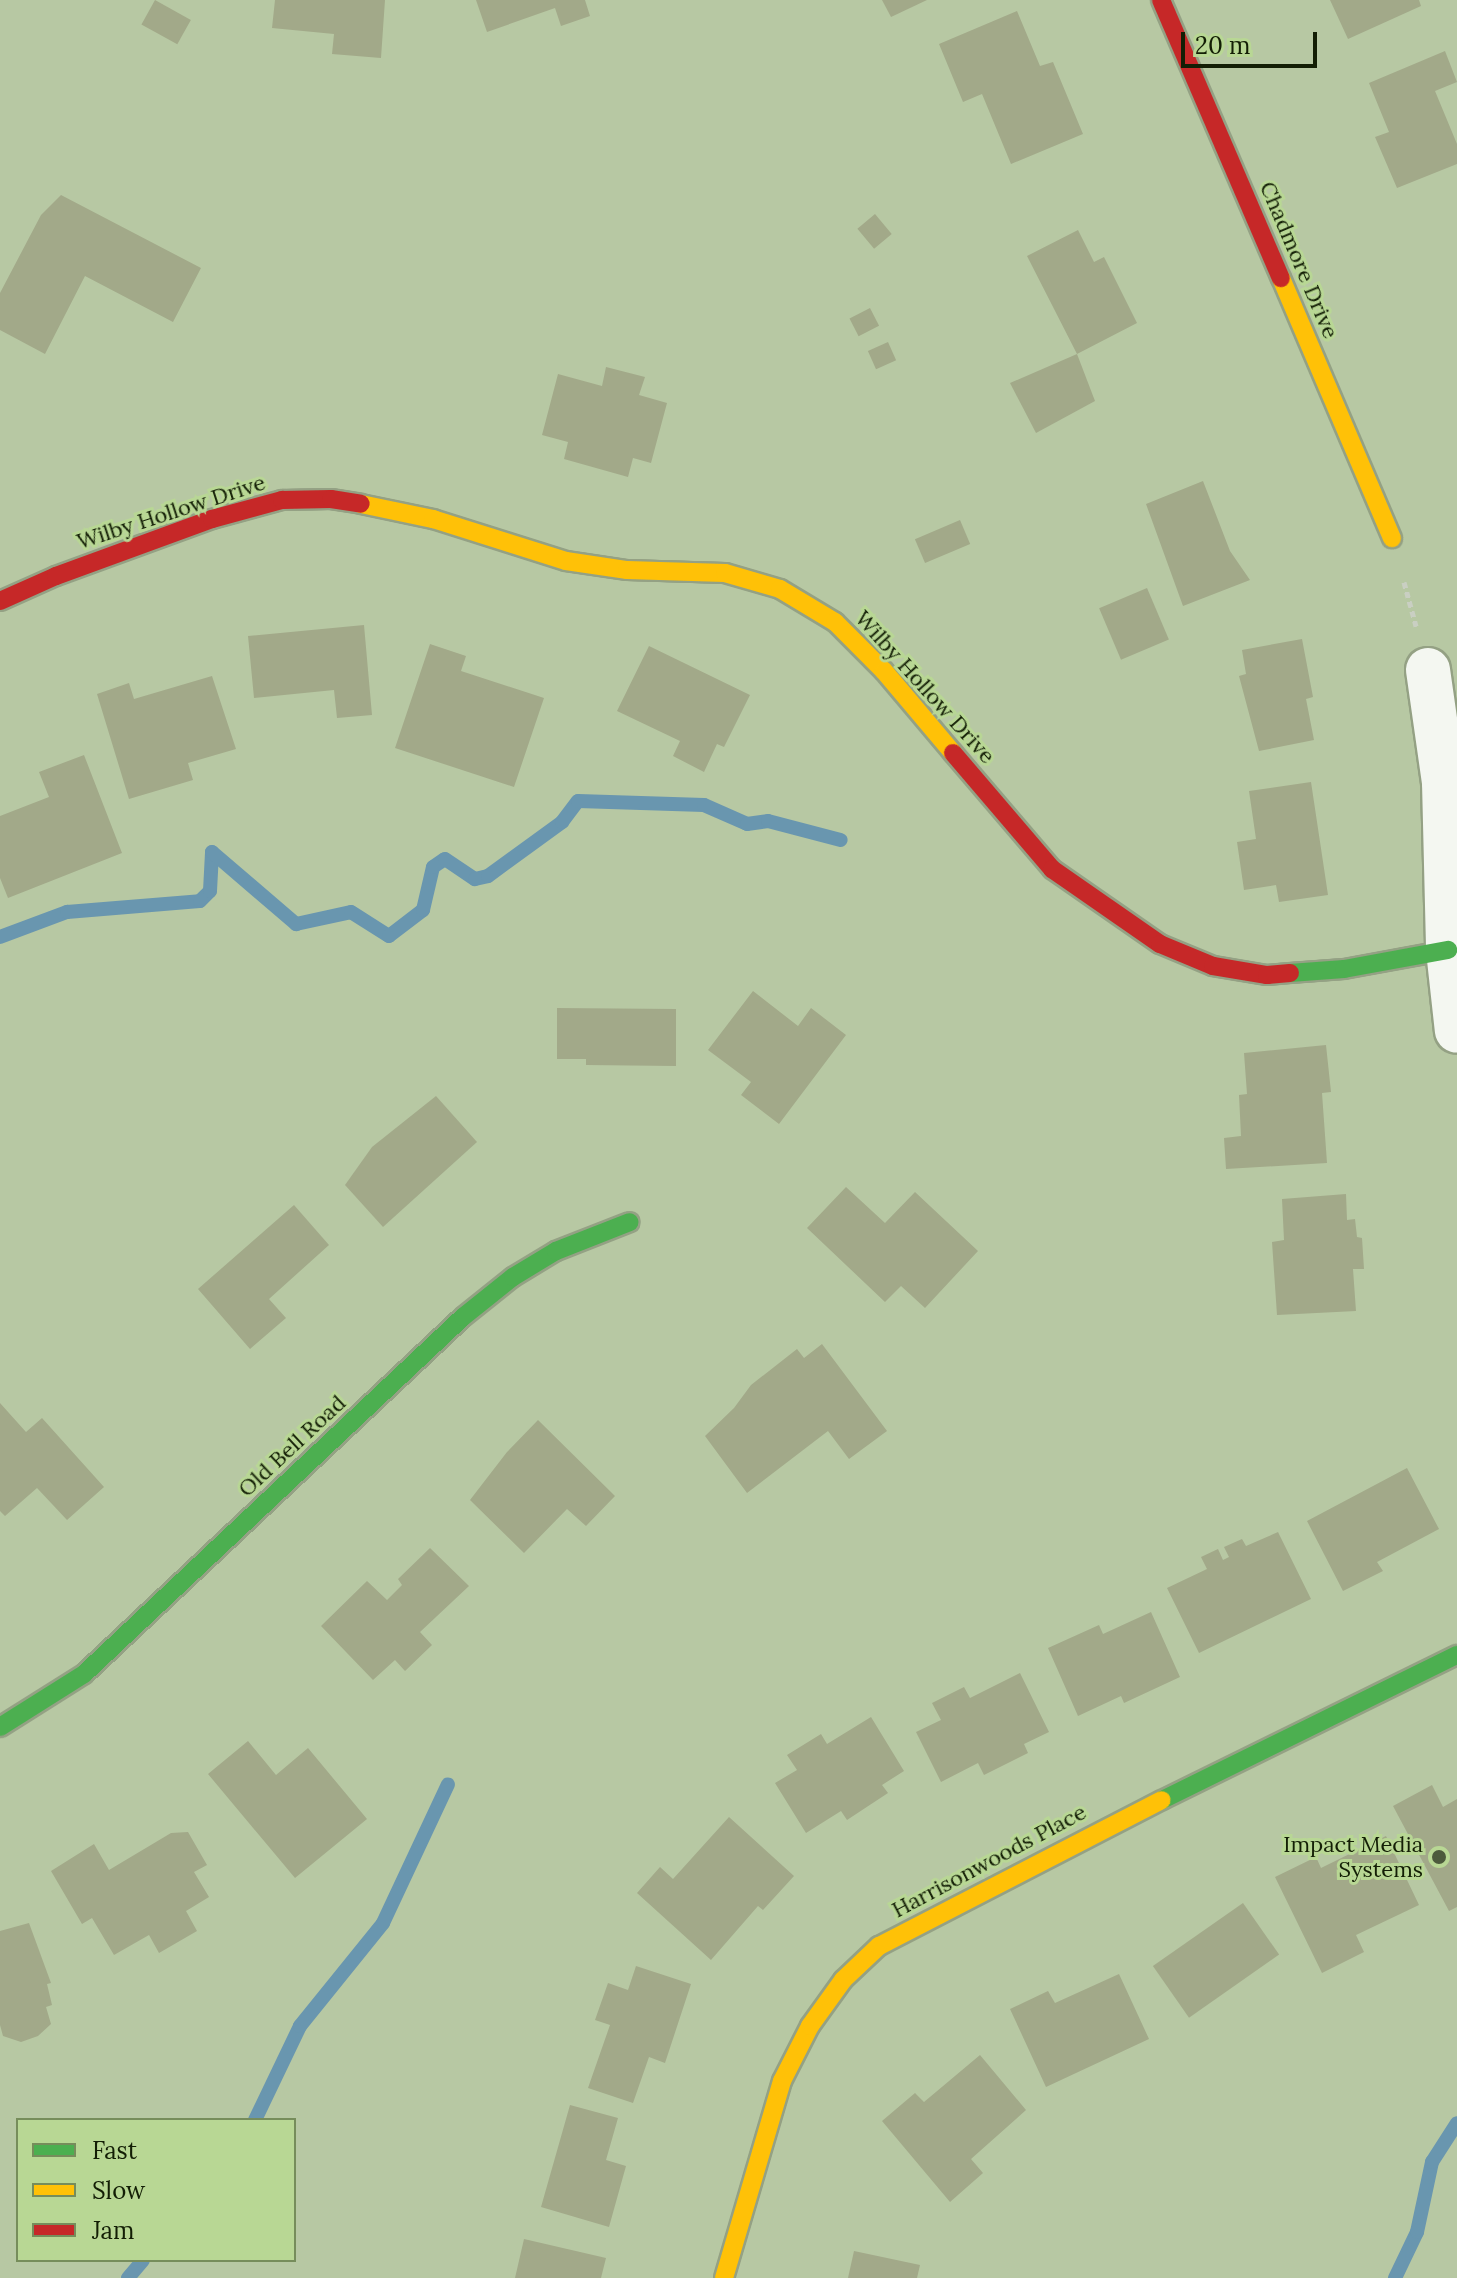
<!DOCTYPE html>
<style>
body{margin:0}
#map{position:relative;width:1457px;height:2278px;overflow:hidden;background:#b7c8a3;font-family:Lora,serif}
div>[style]{position:absolute}
.stream>*{height:14px;margin:-7px;padding:0 7px;transform-origin:7px;border-radius:7px;background:#6996af}
.building>*{inset:0;background:#a2a989;transform-origin:0 0}
.path>*{height:5px;margin-top:-2.5px;transform-origin:0;background:repeating-linear-gradient(90deg,#c9cfc2 0 6px,transparent 0 10px)}
.roads{filter:drop-shadow(2px 0 #94a184) drop-shadow(-2px 0 #94a184) drop-shadow(0 2px #94a184) drop-shadow(0 -2px #94a184)}
.street>*{height:44px;margin:-22px;padding:0 22px;transform-origin:22px;border-radius:22px;background:#f4f7f1}
.fast>*{height:18px;margin:-9px;padding:0 9px;transform-origin:9px;border-radius:9px;background:#4caf50}
.slow>*{height:18px;margin:-9px;padding:0 9px;transform-origin:9px;border-radius:9px;background:#ffc107}
.jam>*{height:18px;margin:-9px;padding:0 9px;transform-origin:9px;border-radius:9px;background:#c62828}
.dots>*{width:22px;height:22px;translate:-50% -50%;box-sizing:border-box;border:4px solid #b8d794;border-radius:50%}
span{translate:-50% -50%;white-space:nowrap;text-align:center;line-height:1.15;-webkit-text-stroke:6px #b8d794;paint-order:stroke}
.street-label{font-size:22px;color:#131e05}
.poi-label{font-size:22px;color:#131e05}
.right{translate:-100% -50%;text-align:right}
.legend{position:absolute;left:16px;top:2118px;width:280px;height:144px;box-sizing:border-box;background:#b8d794;border:2px solid #768d5b;margin:0;padding:10px 14px;list-style:none;font-size:24px;color:#131e05}
.legend li{display:flex;align-items:center;gap:16px;height:40px}
.legend b{width:40px;border:2px solid #768d5b}
.scale{position:absolute;left:1181px;top:32px;width:136px;height:36px;box-sizing:border-box;border:4px solid #131e05;border-top:0;padding-left:10px;font-size:24px;line-height:28px;white-space:nowrap;color:#131e05;-webkit-text-stroke:6px #b8d794;paint-order:stroke}
</style>
<div id="map">
<div class="stream">
<i style="left:0;top:937px;width:72px;rotate:-20.5deg"></i>
<i style="left:67px;top:912px;width:133px;rotate:-4.7deg"></i>
<i style="left:200px;top:901px;width:14px;rotate:-45deg"></i>
<i style="left:210px;top:891px;width:39px;rotate:-87deg"></i>
<i style="left:212px;top:852px;width:111px;rotate:40.6deg"></i>
<i style="left:296px;top:924px;width:56px;rotate:-12.3deg"></i>
<i style="left:351px;top:912px;width:45px;rotate:32.3deg"></i>
<i style="left:389px;top:936px;width:43px;rotate:-37.4deg"></i>
<i style="left:423px;top:910px;width:44px;rotate:-76.9deg"></i>
<i style="left:433px;top:867px;width:14px;rotate:-34deg"></i>
<i style="left:445px;top:859px;width:36px;rotate:34deg"></i>
<i style="left:475px;top:879px;width:13px;rotate:-13deg"></i>
<i style="left:488px;top:876px;width:92px;rotate:-36.1deg"></i>
<i style="left:562px;top:822px;width:26px;rotate:-53deg"></i>
<i style="left:578px;top:801px;width:126px;rotate:1.8deg"></i>
<i style="left:704px;top:805px;width:47px;rotate:23.8deg"></i>
<i style="left:747px;top:824px;width:21px;rotate:-8deg"></i>
<i style="left:768px;top:821px;width:75px;rotate:14.6deg"></i>
<i style="left:255px;top:2120px;width:104px;rotate:-64.4deg"></i>
<i style="left:300px;top:2026px;width:132px;rotate:-51.1deg"></i>
<i style="left:383px;top:1923px;width:153px;rotate:-64.9deg"></i>
<i style="left:128px;top:2278px;width:23px;rotate:-50deg"></i>
<i style="left:1395px;top:2278px;width:51px;rotate:-64.4deg"></i>
<i style="left:1417px;top:2232px;width:72px;rotate:-77.9deg"></i>
<i style="left:1432px;top:2162px;width:46px;rotate:-57.3deg"></i>
</div>
<div class="building">
<i style="left:155px;top:0;width:41px;height:28px;rotate:29deg"></i>
<i style="clip-path:polygon(275px 0,385px 0,381px 58px,332px 54px,334px 34px,272px 28px)"></i>
<i style="clip-path:polygon(476px 0,585px 0,590px 16px,561px 26px,555px 8px,487px 32px)"></i>
<i style="clip-path:polygon(882px 0,927px 0,891px 17px)"></i>
<i style="clip-path:polygon(1330px 0,1419px 0,1421px 6px,1348px 39px)"></i>
<i style="clip-path:polygon(1017px 11px,1040px 66px,1053px 62px,1083px 134px,1011px 164px,982px 94px,963px 102px,939px 44px)"></i>
<i style="clip-path:polygon(1445px 51px,1457px 82px,1435px 91px,1457px 144px,1457px 164px,1397px 188px,1375px 137px,1389px 132px,1369px 83px)"></i>
<i style="clip-path:polygon(61px 195px,201px 268px,173px 322px,85px 276px,45px 354px,0 330px,0 293px,41px 215px)"></i>
<i style="left:875px;top:214px;width:26px;height:23px;rotate:50deg"></i>
<i style="clip-path:polygon(1078px 230px,1094px 262px,1104px 257px,1137px 323px,1077px 354px,1027px 256px)"></i>
<i style="left:870px;top:308px;width:20px;height:23px;rotate:63deg"></i>
<i style="left:888px;top:342px;width:20px;height:22px;rotate:66deg"></i>
<i style="clip-path:polygon(1077px 354px,1095px 401px,1036px 433px,1010px 383px)"></i>
<i style="clip-path:polygon(606px 367px,645px 377px,639px 395px,667px 403px,651px 463px,633px 458px,628px 477px,564px 459px,568px 442px,542px 435px,558px 374px,602px 386px)"></i>
<i style="clip-path:polygon(1203px 481px,1230px 551px,1250px 580px,1183px 606px,1146px 504px)"></i>
<i style="left:960px;top:520px;width:26px;height:49px;rotate:67deg"></i>
<i style="left:1147px;top:588px;width:56px;height:52px;rotate:67deg"></i>
<i style="clip-path:polygon(364px 625px,372px 715px,337px 718px,334px 690px,254px 698px,248px 636px)"></i>
<i style="clip-path:polygon(1302px 639px,1313px 697px,1306px 699px,1314px 740px,1259px 751px,1239px 676px,1246px 674px,1242px 650px)"></i>
<i style="clip-path:polygon(430px 644px,466px 656px,461px 671px,544px 698px,514px 787px,395px 748px)"></i>
<i style="clip-path:polygon(649px 646px,750px 695px,724px 747px,717px 744px,704px 772px,673px 756px,680px 741px,617px 711px)"></i>
<i style="clip-path:polygon(212px 676px,236px 749px,188px 763px,193px 780px,129px 799px,97px 694px,129px 683px,134px 699px)"></i>
<i style="clip-path:polygon(84px 755px,122px 853px,8px 898px,0 878px,0 816px,49px 797px,39px 772px)"></i>
<i style="clip-path:polygon(1311px 782px,1328px 895px,1279px 902px,1276px 885px,1244px 890px,1237px 842px,1256px 839px,1249px 791px)"></i>
<i style="clip-path:polygon(753px 991px,798px 1026px,811px 1008px,846px 1035px,779px 1124px,741px 1095px,751px 1082px,708px 1050px)"></i>
<i style="clip-path:polygon(557px 1008px,676px 1009px,676px 1066px,586px 1065px,586px 1059px,557px 1059px)"></i>
<i style="clip-path:polygon(1326px 1045px,1331px 1092px,1322px 1093px,1327px 1163px,1226px 1169px,1224px 1138px,1241px 1136px,1239px 1095px,1247px 1094px,1244px 1053px)"></i>
<i style="clip-path:polygon(436px 1096px,477px 1142px,383px 1227px,345px 1185px,372px 1147px)"></i>
<i style="clip-path:polygon(846px 1187px,885px 1223px,915px 1192px,978px 1251px,925px 1308px,901px 1286px,885px 1302px,807px 1228px)"></i>
<i style="clip-path:polygon(1346px 1194px,1347px 1220px,1355px 1219px,1357px 1237px,1362px 1238px,1364px 1269px,1353px 1269px,1356px 1311px,1277px 1315px,1272px 1242px,1284px 1240px,1282px 1199px)"></i>
<i style="clip-path:polygon(294px 1205px,329px 1245px,269px 1299px,286px 1318px,250px 1349px,198px 1289px)"></i>
<i style="clip-path:polygon(822px 1344px,887px 1431px,849px 1459px,828px 1431px,747px 1493px,705px 1436px,734px 1408px,751px 1385px,797px 1349px,804px 1358px)"></i>
<i style="clip-path:polygon(0 1403px,26px 1432px,42px 1418px,104px 1487px,67px 1520px,37px 1488px,5px 1516px,0 1511px)"></i>
<i style="clip-path:polygon(538px 1420px,615px 1496px,586px 1526px,567px 1509px,524px 1553px,470px 1500px,507px 1452px)"></i>
<i style="clip-path:polygon(1407px 1468px,1439px 1529px,1377px 1562px,1383px 1571px,1343px 1591px,1307px 1521px)"></i>
<i style="clip-path:polygon(1278px 1532px,1311px 1599px,1199px 1653px,1167px 1588px,1207px 1569px,1201px 1557px,1218px 1549px,1223px 1560px,1229px 1557px,1224px 1547px,1242px 1539px,1246px 1546px)"></i>
<i style="clip-path:polygon(430px 1548px,469px 1586px,420px 1632px,432px 1645px,405px 1671px,395px 1660px,373px 1680px,321px 1626px,367px 1581px,387px 1600px,402px 1585px,398px 1579px)"></i>
<i style="clip-path:polygon(1151px 1612px,1180px 1677px,1124px 1703px,1121px 1696px,1078px 1716px,1048px 1648px,1099px 1625px,1103px 1634px)"></i>
<i style="clip-path:polygon(1020px 1673px,1049px 1732px,1024px 1744px,1028px 1753px,984px 1775px,978px 1763px,941px 1782px,916px 1732px,941px 1720px,932px 1703px,964px 1687px,970px 1698px)"></i>
<i style="clip-path:polygon(871px 1717px,904px 1771px,882px 1785px,888px 1793px,847px 1820px,841px 1811px,806px 1833px,775px 1783px,797px 1770px,787px 1755px,821px 1734px,827px 1744px)"></i>
<i style="clip-path:polygon(248px 1741px,276px 1775px,308px 1748px,367px 1819px,295px 1878px,208px 1774px)"></i>
<i style="clip-path:polygon(1432px 1785px,1443px 1807px,1457px 1799px,1457px 1907px,1449px 1911px,1393px 1806px)"></i>
<i style="clip-path:polygon(729px 1817px,794px 1876px,763px 1910px,758px 1906px,711px 1960px,637px 1893px,660px 1867px,673px 1879px)"></i>
<i style="clip-path:polygon(188px 1832px,207px 1865px,194px 1872px,209px 1897px,186px 1911px,197px 1931px,159px 1953px,149px 1935px,114px 1955px,92px 1918px,82px 1924px,51px 1871px,94px 1844px,109px 1870px,171px 1833px)"></i>
<i style="clip-path:polygon(1386px 1836px,1419px 1905px,1356px 1935px,1364px 1952px,1322px 1973px,1275px 1877px,1316px 1857px,1321px 1868px)"></i>
<i style="left:1243px;top:1903px;width:63px;height:110px;rotate:55deg"></i>
<i style="clip-path:polygon(29px 1923px,51px 1983px,47px 1984px,52px 2005px,46px 2007px,51px 2024px,38px 2036px,21px 2042px,3px 2036px,0 2025px,0 1931px)"></i>
<i style="clip-path:polygon(636px 1966px,691px 1984px,665px 2063px,649px 2057px,633px 2103px,588px 2088px,610px 2025px,595px 2020px,608px 1983px,628px 1990px)"></i>
<i style="clip-path:polygon(1119px 1974px,1149px 2039px,1046px 2087px,1010px 2009px,1048px 1991px,1055px 2003px)"></i>
<i style="clip-path:polygon(980px 2055px,1026px 2110px,971px 2159px,983px 2173px,950px 2202px,882px 2121px,915px 2093px,924px 2102px)"></i>
<i style="clip-path:polygon(570px 2105px,618px 2118px,606px 2160px,626px 2166px,609px 2227px,541px 2207px)"></i>
<i style="clip-path:polygon(524px 2239px,606px 2258px,601px 2278px,515px 2278px)"></i>
<i style="clip-path:polygon(854px 2251px,920px 2265px,917px 2278px,848px 2278px)"></i>
</div>
<div class="path">
<i style="left:1404px;top:582px;width:46px;rotate:74.7deg"></i>
</div>
<div class="roads">
<div class="street">
<i style="left:1428px;top:670px;width:113px;rotate:81.9deg"></i>
<i style="left:1444px;top:782px;width:168px;rotate:88.6deg"></i>
<i style="left:1448px;top:950px;width:81px;rotate:83.7deg"></i>
</div>
<div class="fast">
<i style="left:1290px;top:973px;width:54px;rotate:-4.2deg"></i>
<i style="left:1344px;top:969px;width:106px;rotate:-10.4deg"></i>
<i style="left:0;top:1727px;width:99px;rotate:-32.2deg"></i>
<i style="left:84px;top:1674px;width:521px;rotate:-43.29deg"></i>
<i style="left:463px;top:1317px;width:64px;rotate:-38.7deg"></i>
<i style="left:513px;top:1277px;width:50px;rotate:-31.2deg"></i>
<i style="left:556px;top:1251px;width:79px;rotate:-21.4deg"></i>
<i style="left:1162px;top:1800px;width:329px;rotate:-26.2deg"></i>
</div>
<div class="slow">
<i style="left:1281px;top:278px;width:283px;rotate:66.9deg"></i>
<i style="left:361px;top:504px;width:74px;rotate:11.8deg"></i>
<i style="left:433px;top:519px;width:139px;rotate:17.5deg"></i>
<i style="left:566px;top:561px;width:62px;rotate:8.4deg"></i>
<i style="left:627px;top:570px;width:98px;rotate:1.8deg"></i>
<i style="left:725px;top:573px;width:57px;rotate:16.2deg"></i>
<i style="left:780px;top:589px;width:64px;rotate:31deg"></i>
<i style="left:835px;top:622px;width:69px;rotate:45deg"></i>
<i style="left:884px;top:671px;width:107px;rotate:49.9deg"></i>
<i style="left:724px;top:2278px;width:205px;rotate:-73.6deg"></i>
<i style="left:782px;top:2081px;width:62px;rotate:-63deg"></i>
<i style="left:810px;top:2026px;width:57px;rotate:-54.3deg"></i>
<i style="left:843px;top:1980px;width:50px;rotate:-43.4deg"></i>
<i style="left:879px;top:1946px;width:318px;rotate:-27.3deg"></i>
</div>
<div class="jam">
<i style="left:1161px;top:0;width:303px;rotate:66.7deg"></i>
<i style="left:0;top:601px;width:61px;rotate:-24.1deg"></i>
<i style="left:56px;top:576px;width:166px;rotate:-20.1deg"></i>
<i style="left:212px;top:519px;width:73px;rotate:-15.2deg"></i>
<i style="left:282px;top:500px;width:49px;rotate:-1.2deg"></i>
<i style="left:331px;top:499px;width:30px;rotate:9deg"></i>
<i style="left:953px;top:753px;width:153px;rotate:49.5deg"></i>
<i style="left:1052px;top:869px;width:131px;rotate:34.8deg"></i>
<i style="left:1160px;top:944px;width:57px;rotate:22.5deg"></i>
<i style="left:1213px;top:966px;width:55px;rotate:9.5deg"></i>
<i style="left:1267px;top:975px;width:23px;rotate:-5deg"></i>
</div>
</div>
<div class="dots">
<i style="left:1439px;top:1857px;background:#4c5a3c"></i>
</div>
<div class="street-label">
<span style="left:1299px;top:260px;rotate:67deg">Chadmore Drive</span>
<span style="left:171px;top:512px;rotate:-18deg">Wilby Hollow Drive</span>
<span style="left:925px;top:687px;rotate:48deg">Wilby Hollow Drive</span>
<span style="left:292px;top:1446px;rotate:-43deg">Old Bell Road</span>
<span style="left:989px;top:1861px;rotate:-28deg">Harrisonwoods Place</span>
</div>
<div class="poi-label">
<span class="right" style="left:1423px;top:1857px">Impact Media<br>Systems</span>
</div>
<ul class="legend">
<li><b style="height:10px;background:#4caf50"></b>Fast</li>
<li><b style="height:10px;background:#ffc107"></b>Slow</li>
<li><b style="height:10px;background:#c62828"></b>Jam</li>
</ul>
<div class="scale">20 m</div>
</div>
